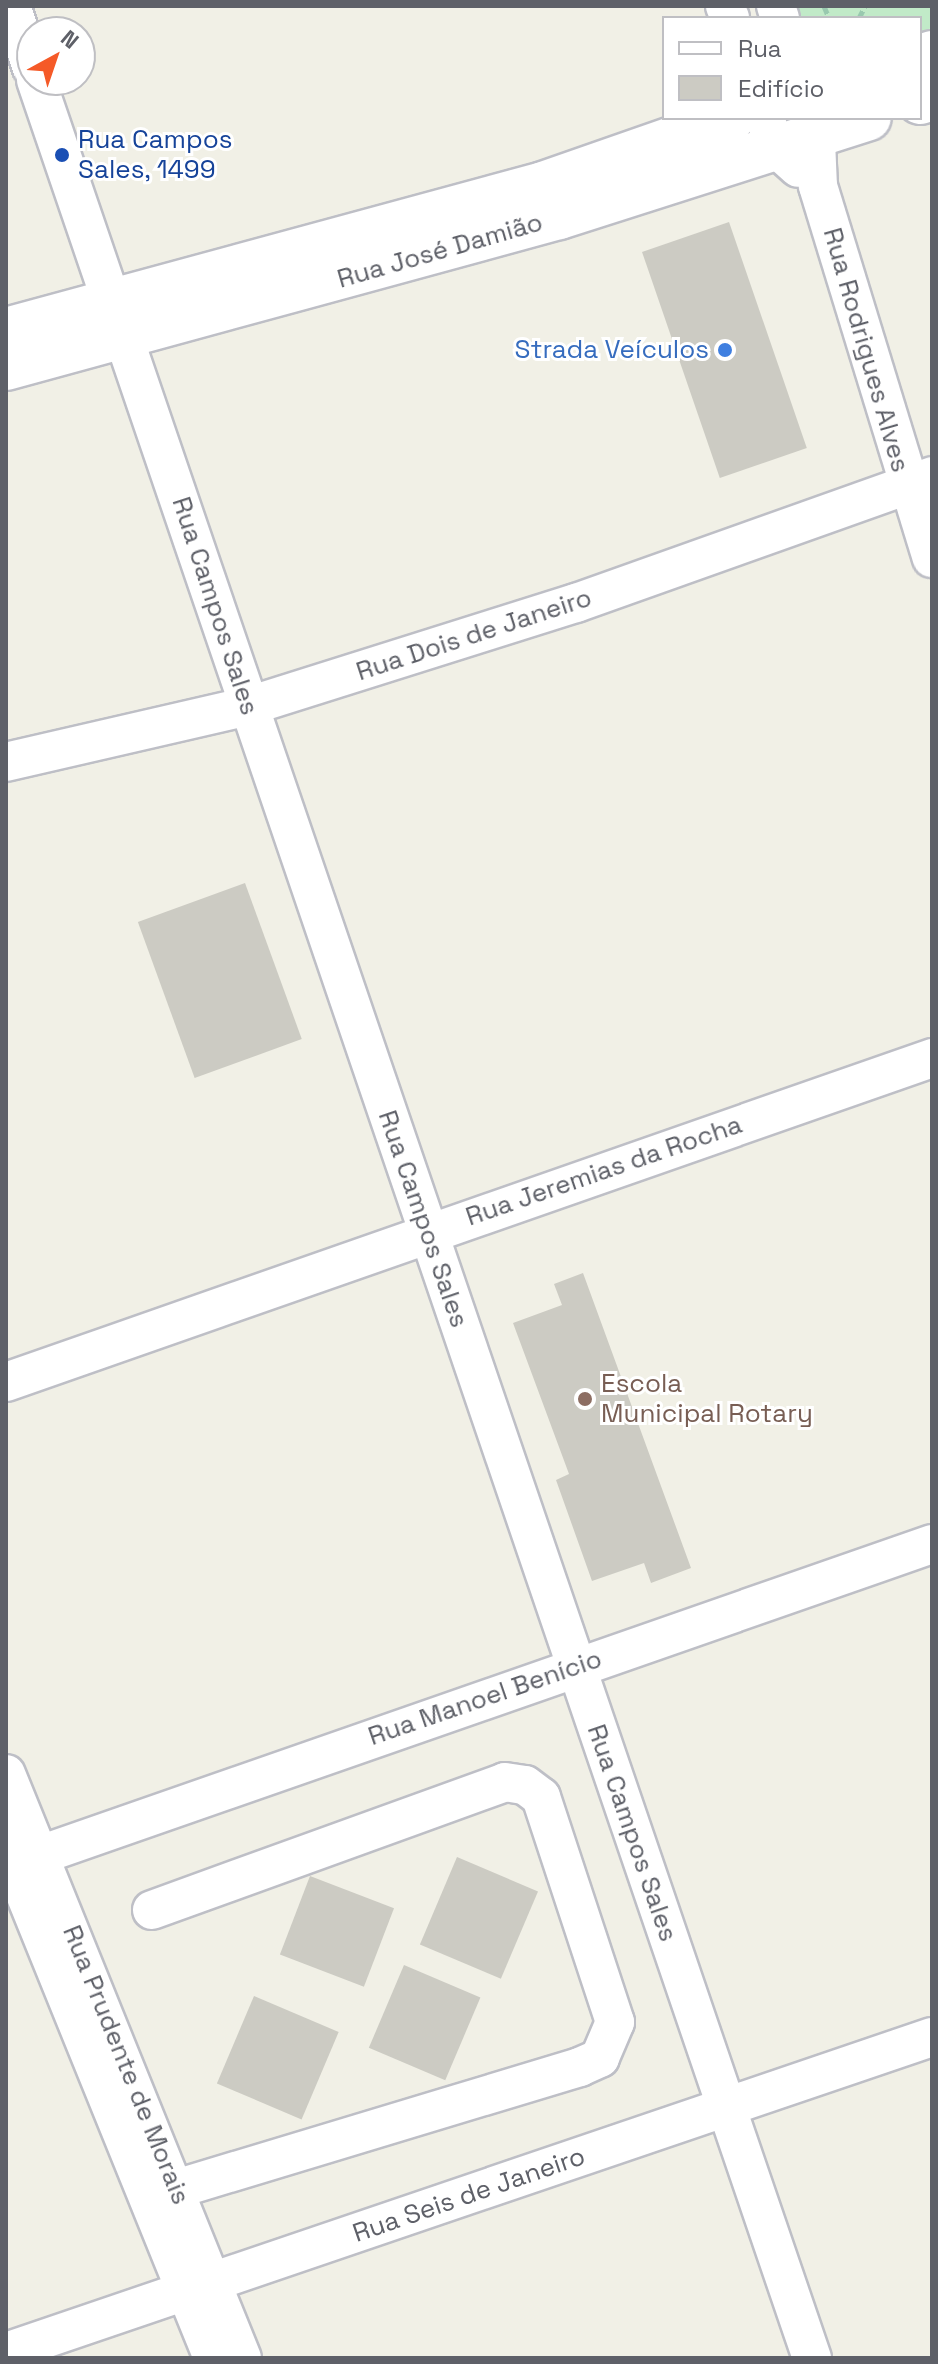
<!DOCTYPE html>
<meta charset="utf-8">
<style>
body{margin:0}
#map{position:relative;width:938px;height:2364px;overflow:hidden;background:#f1f0e6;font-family:"Space Grotesk",sans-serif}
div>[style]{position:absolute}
.green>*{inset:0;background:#c1eac8}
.building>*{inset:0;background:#cccbc3;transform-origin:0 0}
.path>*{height:5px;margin-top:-2.5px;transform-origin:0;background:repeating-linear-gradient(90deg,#99c9af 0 8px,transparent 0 12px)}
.roads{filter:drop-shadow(2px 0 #bebfc6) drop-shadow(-2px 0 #bebfc6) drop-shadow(0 2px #bebfc6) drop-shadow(0 -2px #bebfc6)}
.minor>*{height:38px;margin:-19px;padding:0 19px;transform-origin:19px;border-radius:19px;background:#fff}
.tertiary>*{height:44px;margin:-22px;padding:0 22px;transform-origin:22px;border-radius:22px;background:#fff}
.dots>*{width:22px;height:22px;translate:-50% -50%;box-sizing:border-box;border:4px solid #fff;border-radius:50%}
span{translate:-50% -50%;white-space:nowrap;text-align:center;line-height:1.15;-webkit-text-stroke:6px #fff;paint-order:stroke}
.transit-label{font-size:26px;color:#164399}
.left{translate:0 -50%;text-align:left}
.street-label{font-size:26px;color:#5e6068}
.shop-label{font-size:26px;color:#366cbe}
.right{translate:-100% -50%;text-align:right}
.education-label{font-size:26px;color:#785e54}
.frame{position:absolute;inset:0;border:8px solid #5e6068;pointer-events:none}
.legend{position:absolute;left:662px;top:16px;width:260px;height:104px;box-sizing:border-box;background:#fff;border:2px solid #bfbfc3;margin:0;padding:10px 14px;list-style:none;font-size:24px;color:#5e6068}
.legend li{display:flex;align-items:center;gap:16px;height:40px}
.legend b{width:40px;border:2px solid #bfbfc3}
.north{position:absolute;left:16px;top:16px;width:80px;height:80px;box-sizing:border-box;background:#fff;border:2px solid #bfbfc3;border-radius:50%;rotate:40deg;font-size:22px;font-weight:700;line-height:32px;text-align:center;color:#5e6068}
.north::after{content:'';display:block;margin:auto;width:28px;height:36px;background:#f55a28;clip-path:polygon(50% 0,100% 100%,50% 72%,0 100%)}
</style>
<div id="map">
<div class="green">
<i style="clip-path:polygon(786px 6px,932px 6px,932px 28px,920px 32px,920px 18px,790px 18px)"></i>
</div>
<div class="building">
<i style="left:729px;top:222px;width:239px;height:92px;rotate:71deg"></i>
<i style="left:245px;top:883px;width:166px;height:114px;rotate:70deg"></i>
<i style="clip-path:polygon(583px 1273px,691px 1568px,651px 1583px,644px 1563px,592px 1581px,556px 1480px,569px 1474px,513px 1323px,562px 1305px,554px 1284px)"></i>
<i style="left:457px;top:1857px;width:88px;height:95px;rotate:23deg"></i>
<i style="left:310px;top:1876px;width:90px;height:84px;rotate:21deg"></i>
<i style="left:404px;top:1965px;width:83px;height:90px;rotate:23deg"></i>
<i style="left:254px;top:1996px;width:92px;height:95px;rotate:23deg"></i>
</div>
<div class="path">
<i style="left:824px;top:6px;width:13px;rotate:67deg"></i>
<i style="left:859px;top:18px;width:13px;rotate:-63deg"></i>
</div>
<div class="roads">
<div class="minor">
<i style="left:11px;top:6px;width:65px;rotate:71.3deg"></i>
<i style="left:725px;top:6px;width:13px;rotate:67deg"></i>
<i style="left:776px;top:6px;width:13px;rotate:72deg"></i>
<i style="left:36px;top:80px;width:2407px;rotate:71.19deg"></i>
<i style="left:765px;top:118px;width:31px;rotate:71deg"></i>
<i style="left:775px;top:147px;width:31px;rotate:42deg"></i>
<i style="left:815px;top:118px;width:68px;rotate:87.5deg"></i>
<i style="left:818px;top:186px;width:389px;rotate:73deg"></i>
<i style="left:6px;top:762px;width:249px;rotate:-13deg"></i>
<i style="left:249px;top:706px;width:343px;rotate:-17.5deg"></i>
<i style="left:576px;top:603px;width:378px;rotate:-19.6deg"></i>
<i style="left:6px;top:1382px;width:981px;rotate:-19.28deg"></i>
<i style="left:6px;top:1774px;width:630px;rotate:68deg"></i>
<i style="left:6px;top:1847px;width:551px;rotate:67.95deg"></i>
<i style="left:40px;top:1855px;width:945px;rotate:-19.22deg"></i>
<i style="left:152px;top:1910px;width:375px;rotate:-19.9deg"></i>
<i style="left:505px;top:1782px;width:20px;rotate:9deg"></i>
<i style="left:525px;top:1785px;width:20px;rotate:37deg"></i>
<i style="left:541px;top:1797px;width:237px;rotate:71.8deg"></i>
<i style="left:615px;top:2022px;width:39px;rotate:113deg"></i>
<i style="left:600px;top:2058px;width:22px;rotate:156deg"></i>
<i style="left:580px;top:2067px;width:422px;rotate:163.2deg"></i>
<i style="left:6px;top:2352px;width:978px;rotate:-18.79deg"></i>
</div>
<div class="tertiary">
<i style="left:920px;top:57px;width:13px;rotate:-18deg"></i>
<i style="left:920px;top:102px;width:13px;rotate:-18deg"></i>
<i style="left:6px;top:330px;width:556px;rotate:-15.21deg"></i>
<i style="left:543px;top:184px;width:201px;rotate:-19.2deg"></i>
<i style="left:6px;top:368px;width:573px;rotate:-15.27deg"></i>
<i style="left:559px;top:217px;width:325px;rotate:-17.7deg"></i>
</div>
</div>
<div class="dots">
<i style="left:62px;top:155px;background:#1a4fb4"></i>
<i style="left:725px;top:350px;background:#3f7fe0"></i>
<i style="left:585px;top:1399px;background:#8d6e63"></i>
</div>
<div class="transit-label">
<span class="left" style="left:78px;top:155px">Rua Campos<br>Sales, 1499</span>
</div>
<div class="street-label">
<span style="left:440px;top:251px;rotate:-16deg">Rua José Damião</span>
<span style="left:866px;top:350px;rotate:74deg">Rua Rodrigues Alves</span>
<span style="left:215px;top:606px;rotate:72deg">Rua Campos Sales</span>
<span style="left:474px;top:635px;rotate:-18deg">Rua Dois de Janeiro</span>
<span style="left:604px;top:1171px;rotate:-19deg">Rua Jeremias da Rocha</span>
<span style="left:423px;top:1219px;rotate:71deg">Rua Campos Sales</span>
<span style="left:485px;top:1698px;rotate:-19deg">Rua Manoel Benício</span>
<span style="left:632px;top:1833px;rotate:71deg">Rua Campos Sales</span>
<span style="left:126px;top:2065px;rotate:68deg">Rua Prudente de Morais</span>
<span style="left:469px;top:2195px;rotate:-19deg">Rua Seis de Janeiro</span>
</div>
<div class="shop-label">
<span class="right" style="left:709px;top:350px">Strada Veículos</span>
</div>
<div class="education-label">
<span class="left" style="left:601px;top:1399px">Escola<br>Municipal Rotary</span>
</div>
<div class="frame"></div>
<ul class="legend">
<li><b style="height:10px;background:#fff"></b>Rua</li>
<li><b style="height:22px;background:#cccbc3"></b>Edifício</li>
</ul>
<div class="north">N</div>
</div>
